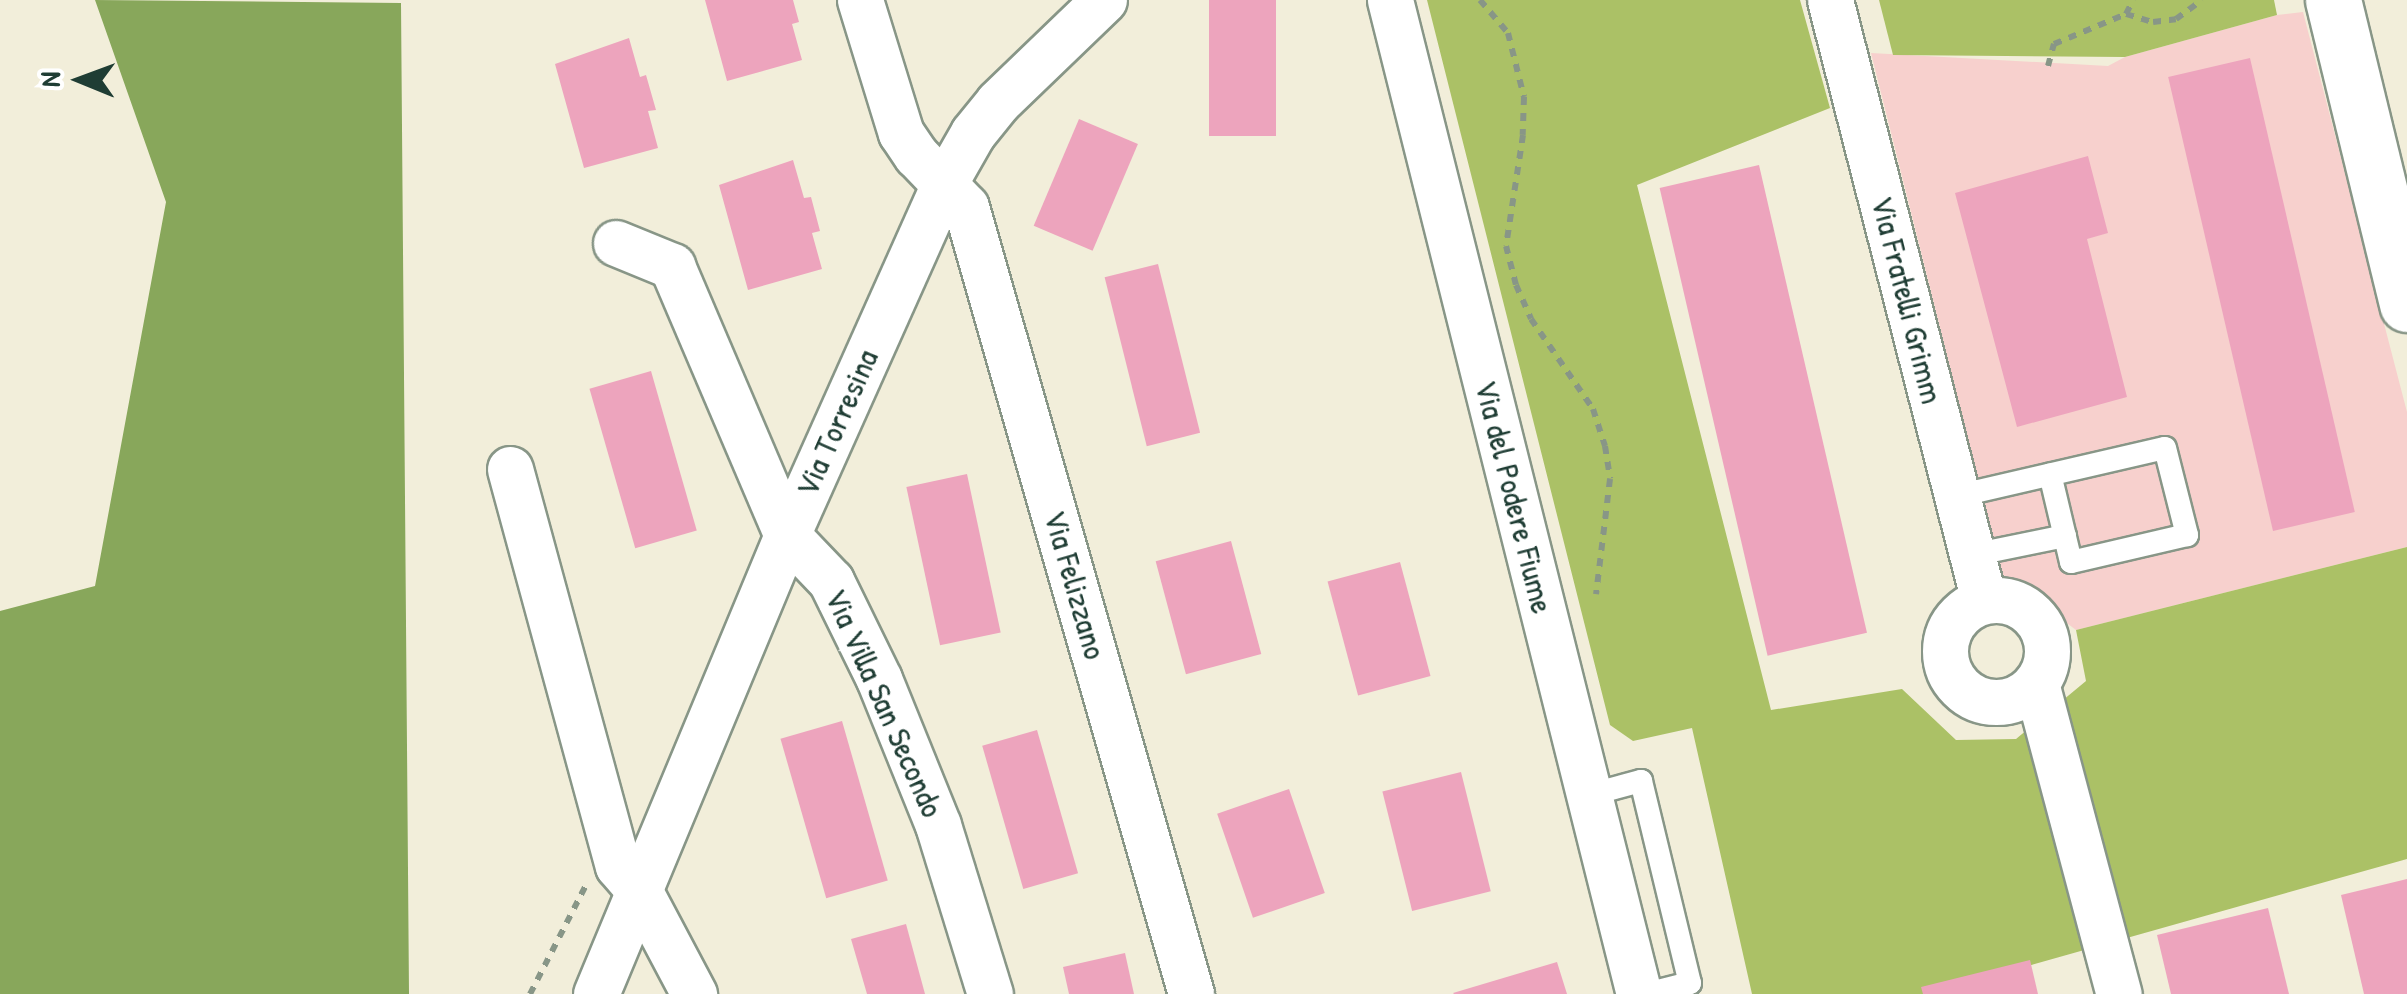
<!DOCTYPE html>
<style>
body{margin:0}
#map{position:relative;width:2407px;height:994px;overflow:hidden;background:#f2eeda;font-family:"Patrick Hand",sans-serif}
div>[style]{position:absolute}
.built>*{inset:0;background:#f7d0cd}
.green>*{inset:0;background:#abc166}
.forest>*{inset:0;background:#88a75b}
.building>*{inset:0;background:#eda4bd;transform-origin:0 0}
.path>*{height:6px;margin-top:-3px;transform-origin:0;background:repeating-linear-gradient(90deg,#889687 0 8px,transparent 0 16px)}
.roads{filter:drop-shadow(2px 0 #889687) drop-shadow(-2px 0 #889687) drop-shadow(0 2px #889687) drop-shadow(0 -2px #889687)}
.lane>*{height:22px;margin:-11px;padding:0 11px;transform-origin:11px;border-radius:11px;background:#fff}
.street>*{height:45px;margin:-22.5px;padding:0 22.5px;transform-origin:22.5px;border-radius:22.5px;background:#fff}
.street>.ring{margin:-22.5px;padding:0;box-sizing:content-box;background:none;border:45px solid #fff;border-radius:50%}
.secondary>*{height:55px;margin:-27.5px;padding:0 27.5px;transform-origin:27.5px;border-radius:27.5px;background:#fff}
span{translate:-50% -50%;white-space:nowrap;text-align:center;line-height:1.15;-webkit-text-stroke:10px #fff;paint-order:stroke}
.street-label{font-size:32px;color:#1f3d34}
.north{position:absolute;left:30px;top:30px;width:100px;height:100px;-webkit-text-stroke:8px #fff;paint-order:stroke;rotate:271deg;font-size:28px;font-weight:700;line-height:40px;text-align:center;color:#1f3d34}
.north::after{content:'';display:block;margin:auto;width:35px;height:45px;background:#1f3d34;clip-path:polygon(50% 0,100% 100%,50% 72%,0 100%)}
</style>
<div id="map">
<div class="built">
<i style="clip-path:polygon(2303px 12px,2407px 412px,2407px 547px,2076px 630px,2002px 574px,1871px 53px,2108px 66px,2125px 57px,2277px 15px)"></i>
</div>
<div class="green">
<i style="clip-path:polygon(1427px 0,1800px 0,1830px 108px,1637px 185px,1771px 710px,1902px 689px,1956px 740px,2016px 739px,2086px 681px,2076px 630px,2407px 547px,2407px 859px,1928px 994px,1752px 994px,1692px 728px,1633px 741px,1610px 725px)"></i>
<i style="clip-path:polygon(1879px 0,2274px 0,2277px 15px,2125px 57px,1893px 55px)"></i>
</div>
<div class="forest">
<i style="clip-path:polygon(95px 0,401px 3px,409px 994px,0 994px,0 611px,95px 586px,166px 202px)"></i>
</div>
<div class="building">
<i style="clip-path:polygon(705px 0,793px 0,799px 22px,792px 24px,802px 60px,727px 81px)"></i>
<i style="left:1209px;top:0;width:67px;height:136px"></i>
<i style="clip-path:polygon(629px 38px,640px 77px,646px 75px,656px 110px,648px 111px,658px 148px,584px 168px,555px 64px)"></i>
<i style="left:2250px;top:58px;width:466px;height:84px;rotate:77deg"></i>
<i style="left:1079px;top:119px;width:64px;height:116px;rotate:23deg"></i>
<i style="clip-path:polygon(2088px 156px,2108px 233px,2087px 239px,2127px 397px,2017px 427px,1955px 193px)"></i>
<i style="clip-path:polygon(793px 160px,804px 198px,811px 197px,820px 231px,812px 233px,822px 269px,748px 290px,719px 185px)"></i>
<i style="left:1759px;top:165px;width:480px;height:102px;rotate:77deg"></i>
<i style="left:1158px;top:264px;width:174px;height:55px;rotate:76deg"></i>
<i style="left:651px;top:371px;width:166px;height:64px;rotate:74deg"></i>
<i style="left:967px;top:474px;width:162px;height:62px;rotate:78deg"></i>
<i style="left:1231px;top:541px;width:117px;height:78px;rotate:75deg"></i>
<i style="left:1400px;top:562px;width:118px;height:75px;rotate:75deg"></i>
<i style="left:842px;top:721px;width:166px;height:64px;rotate:74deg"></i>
<i style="left:1037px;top:730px;width:149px;height:57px;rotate:74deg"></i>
<i style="left:1461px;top:772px;width:123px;height:81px;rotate:76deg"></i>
<i style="left:1289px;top:789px;width:110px;height:76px;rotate:71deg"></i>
<i style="clip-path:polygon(2407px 879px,2407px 994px,2364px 994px,2341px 895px)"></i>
<i style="clip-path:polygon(2268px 908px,2289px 994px,2171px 994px,2157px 935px)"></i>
<i style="clip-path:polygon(906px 924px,925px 994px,867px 994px,851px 939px)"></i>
<i style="clip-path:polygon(1125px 953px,1134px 994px,1069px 994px,1063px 967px)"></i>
<i style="clip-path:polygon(2030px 960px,2038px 994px,1923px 994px,1921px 987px)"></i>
<i style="clip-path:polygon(1557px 962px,1567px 994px,1454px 994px,1453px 993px)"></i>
</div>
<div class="path">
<i style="left:1480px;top:0;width:43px;rotate:49.7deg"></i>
<i style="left:1508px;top:33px;width:66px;rotate:76deg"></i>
<i style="left:1524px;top:97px;width:38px;rotate:92deg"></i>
<i style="left:1523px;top:135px;width:112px;rotate:98.7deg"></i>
<i style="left:1506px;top:246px;width:40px;rotate:75.6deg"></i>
<i style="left:1516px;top:285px;width:37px;rotate:66deg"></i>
<i style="left:1531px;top:319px;width:109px;rotate:55.4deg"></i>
<i style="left:1593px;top:409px;width:39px;rotate:72deg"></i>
<i style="left:1605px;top:446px;width:33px;rotate:81deg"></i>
<i style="left:1610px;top:479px;width:116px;rotate:96.9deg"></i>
<i style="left:2126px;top:14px;width:28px;rotate:17deg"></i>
<i style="left:2153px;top:22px;width:23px;rotate:-7deg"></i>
<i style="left:2176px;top:19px;width:32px;rotate:-36deg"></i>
<i style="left:2048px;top:66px;width:23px;rotate:-75deg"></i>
<i style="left:2054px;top:44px;width:78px;rotate:-22.6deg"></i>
<i style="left:2126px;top:14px;width:16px;rotate:-63deg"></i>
<i style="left:530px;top:994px;width:123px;rotate:-62.8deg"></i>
</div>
<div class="roads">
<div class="lane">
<i style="left:1957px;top:496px;width:213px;rotate:-13deg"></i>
<i style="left:2165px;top:448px;width:90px;rotate:75.8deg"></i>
<i style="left:2187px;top:535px;width:119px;rotate:166.9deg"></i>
<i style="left:2071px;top:562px;width:90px;rotate:-103.4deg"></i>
<i style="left:1972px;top:555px;width:95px;rotate:-11.5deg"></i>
<i style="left:1589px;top:795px;width:54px;rotate:-15.1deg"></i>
<i style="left:1641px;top:781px;width:208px;rotate:76.4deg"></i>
<i style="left:1690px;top:983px;width:45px;rotate:166deg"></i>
</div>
<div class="street">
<i style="left:860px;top:0;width:139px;rotate:72.9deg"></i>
<i style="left:901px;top:133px;width:27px;rotate:56deg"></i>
<i style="left:916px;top:155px;width:72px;rotate:46.1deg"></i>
<i style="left:966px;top:207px;width:819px;rotate:74.04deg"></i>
<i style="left:1390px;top:0;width:1025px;rotate:75.94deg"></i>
<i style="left:1830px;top:0;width:620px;rotate:75.63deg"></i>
<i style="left:616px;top:243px;width:61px;rotate:22.3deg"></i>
<i style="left:672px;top:266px;width:293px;rotate:66.9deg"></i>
<i style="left:787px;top:535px;width:64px;rotate:46.3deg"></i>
<i style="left:831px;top:581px;width:109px;rotate:63.9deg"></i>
<i style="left:879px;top:679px;width:157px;rotate:68deg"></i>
<i style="left:938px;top:825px;width:177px;rotate:72.9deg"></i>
<i style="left:510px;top:469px;width:411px;rotate:74.8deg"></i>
<i style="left:618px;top:866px;width:32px;rotate:49deg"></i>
<i style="left:639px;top:890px;width:118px;rotate:62.1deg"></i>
<i class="ring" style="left:1945px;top:600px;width:57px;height:57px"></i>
<i style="left:2036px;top:683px;width:322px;rotate:75.1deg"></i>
<i style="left:596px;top:994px;width:497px;rotate:-67.4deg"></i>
<i style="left:787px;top:535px;width:387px;rotate:-65.9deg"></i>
<i style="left:945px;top:182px;width:56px;rotate:-60.3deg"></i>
<i style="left:973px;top:133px;width:40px;rotate:-51deg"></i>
<i style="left:998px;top:102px;width:147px;rotate:-43.9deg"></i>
</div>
<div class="secondary">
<i style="left:2333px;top:0;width:313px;rotate:76.3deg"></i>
</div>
</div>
<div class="street-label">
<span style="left:1907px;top:300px;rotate:76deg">Via Fratelli Grimm</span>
<span style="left:837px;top:423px;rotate:-66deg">Via Torresina</span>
<span style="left:1514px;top:497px;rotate:76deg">Via del Podere Fiume</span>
<span style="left:1075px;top:585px;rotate:74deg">Via Felizzano</span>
<span style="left:884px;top:703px;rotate:66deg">Via Villa San Secondo</span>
</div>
<div class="north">N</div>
</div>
